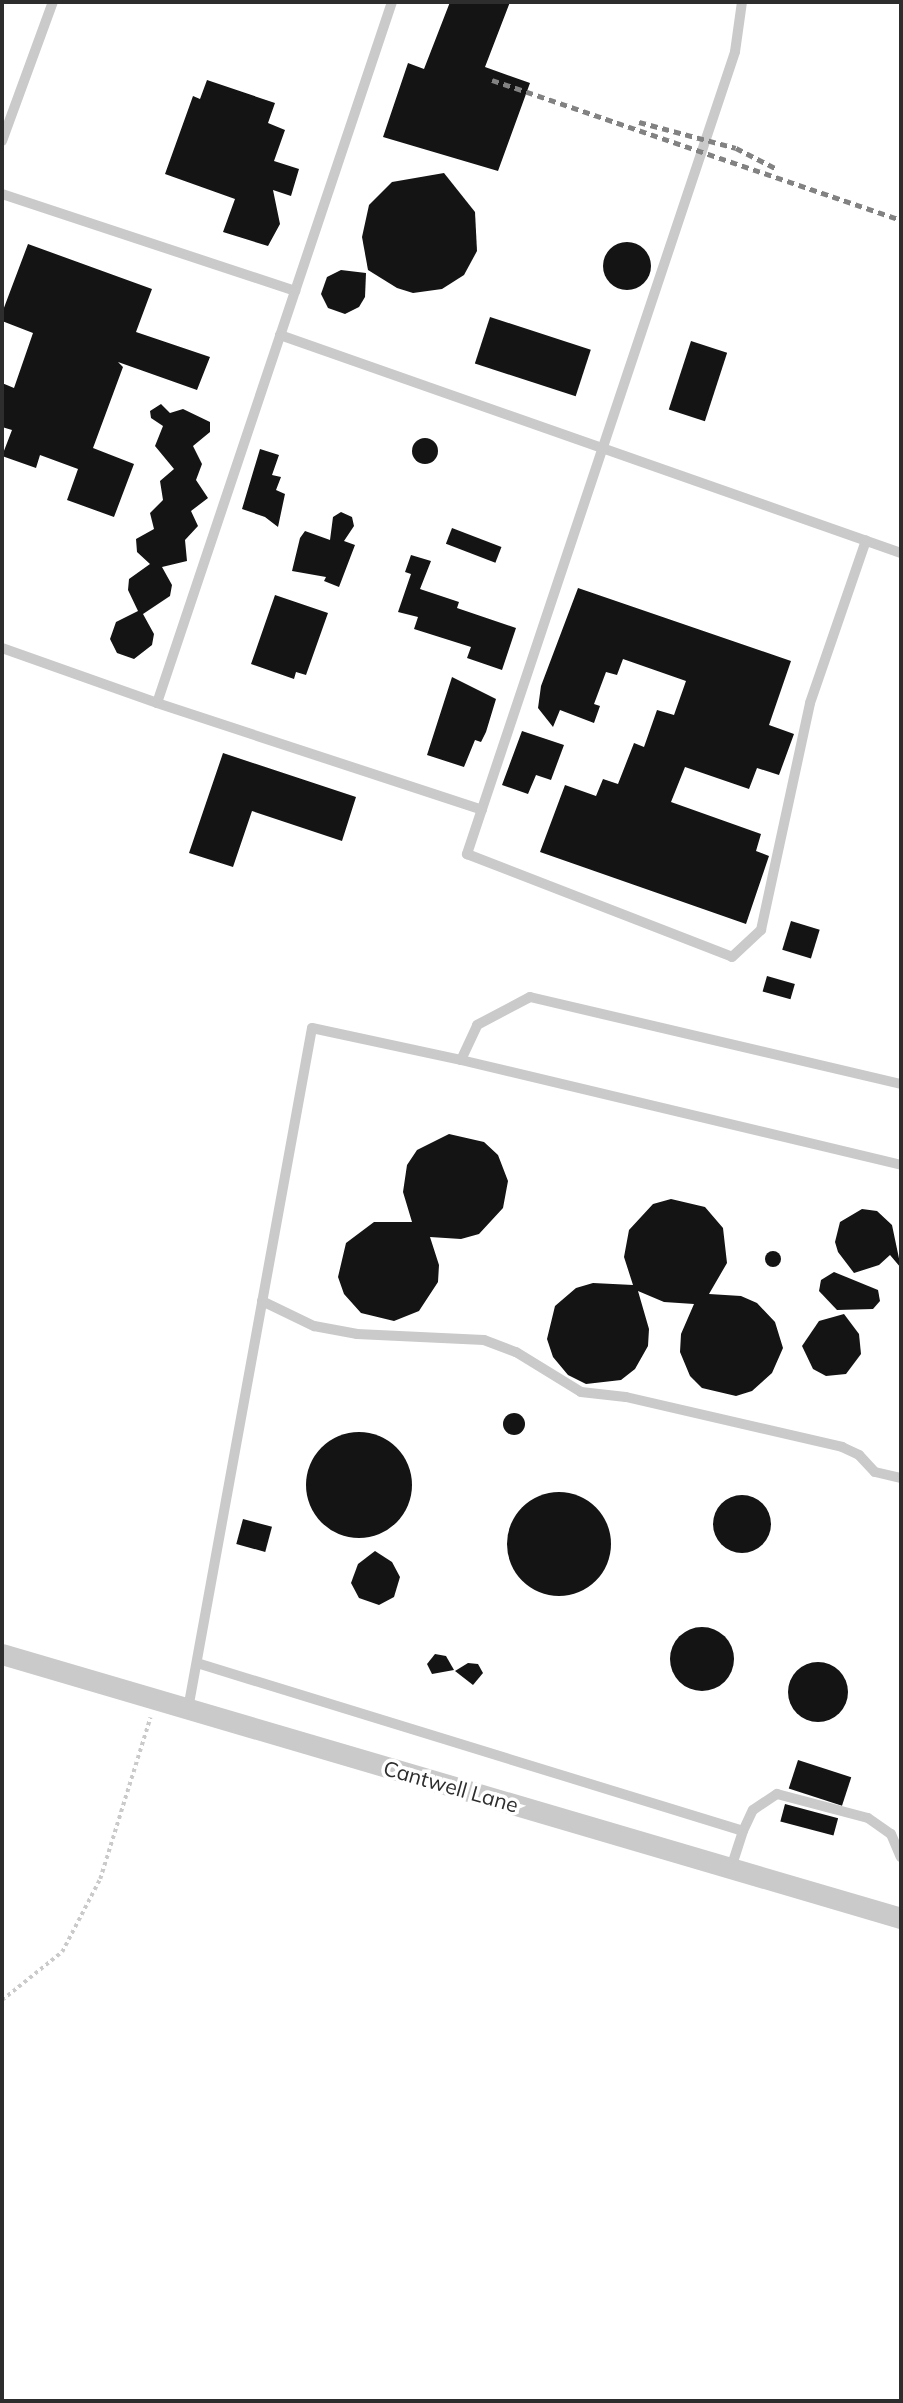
<!DOCTYPE html>
<style>
body{margin:0}
#map{position:relative;width:903px;height:2403px;overflow:hidden;background:#fff;font-family:Mulish,sans-serif}
div>[style]{position:absolute}
.building>*{inset:0;background:#141414;transform-origin:0 0}
.round{border-radius:50%}
.path>*{height:3.5px;margin-top:-1.75px;transform-origin:0;background:repeating-linear-gradient(90deg,#cacaca 0 3.5px,transparent 0 7px)}
.service>*{height:10px;margin:-5px;padding:0 5px;transform-origin:5px;border-radius:5px;background:#cacaca}
.minor>*{height:21px;margin:-10.5px;padding:0 10.5px;transform-origin:10.5px;border-radius:10.5px;background:#cacaca}
.rail>*{height:5px;margin-top:-2.5px;transform-origin:0;background:repeating-linear-gradient(90deg,#828282 0 7px,transparent 0 12px)}
span{translate:-50% -50%;white-space:nowrap;text-align:center;line-height:1.15;-webkit-text-stroke:7px #fff;paint-order:stroke}
.street-label{font-size:21px;color:#2d2d2d}
.frame{position:absolute;inset:0;border:4px solid #2d2d2d;pointer-events:none}
</style>
<div id="map">
<div class="building">
<i style="clip-path:polygon(450px 2px,510px 2px,485px 67px,530px 83px,498px 171px,383px 137px,408px 63px,424px 69px)"></i>
<i style="clip-path:polygon(207px 80px,275px 103px,268px 123px,285px 130px,274px 161px,299px 169px,291px 196px,273px 190px,280px 224px,268px 246px,223px 232px,235px 199px,165px 174px,193px 96px,200px 99px)"></i>
<i style="clip-path:polygon(444px 173px,475px 212px,477px 251px,464px 275px,442px 289px,413px 293px,397px 288px,368px 270px,362px 237px,369px 205px,392px 182px)"></i>
<i class="round" style="left:603px;top:242px;width:48px;height:48px"></i>
<i style="clip-path:polygon(28px 244px,152px 289px,136px 332px,210px 357px,197px 390px,118px 362px,123px 367px,93px 448px,134px 464px,114px 517px,67px 500px,78px 469px,40px 455px,36px 468px,2px 456px,12px 430px,2px 427px,2px 383px,14px 388px,33px 333px,2px 321px,2px 313px)"></i>
<i style="clip-path:polygon(341px 270px,366px 273px,365px 297px,359px 307px,345px 314px,328px 308px,321px 294px,327px 277px)"></i>
<i style="left:490px;top:317px;width:106px;height:49px;rotate:18deg"></i>
<i style="left:691px;top:341px;width:38px;height:72px;rotate:18deg"></i>
<i style="clip-path:polygon(161px 404px,170px 413px,183px 409px,210px 422px,210px 432px,193px 446px,202px 464px,196px 480px,208px 498px,191px 511px,198px 526px,185px 540px,187px 561px,162px 567px,172px 585px,170px 596px,143px 614px,154px 634px,152px 645px,134px 659px,117px 653px,110px 639px,116px 622px,138px 611px,128px 590px,129px 579px,150px 564px,137px 552px,136px 539px,154px 529px,150px 513px,163px 500px,160px 481px,174px 469px,155px 446px,163px 426px,151px 418px,150px 411px)"></i>
<i class="round" style="left:412px;top:438px;width:26px;height:26px"></i>
<i style="clip-path:polygon(260px 449px,279px 455px,272px 475px,281px 477px,276px 490px,285px 494px,278px 527px,265px 517px,242px 509px)"></i>
<i style="clip-path:polygon(341px 512px,352px 517px,354px 526px,344px 541px,355px 545px,339px 587px,324px 581px,326px 577px,292px 571px,300px 538px,305px 531px,330px 540px,333px 517px)"></i>
<i style="left:452px;top:528px;width:53px;height:17px;rotate:21deg"></i>
<i style="clip-path:polygon(411px 555px,431px 561px,420px 589px,459px 602px,457px 608px,516px 628px,502px 670px,467px 658px,471px 647px,414px 629px,418px 617px,398px 612px,411px 574px,405px 572px)"></i>
<i style="clip-path:polygon(578px 588px,791px 661px,769px 725px,794px 734px,779px 775px,757px 768px,749px 789px,685px 767px,671px 802px,761px 834px,756px 851px,769px 856px,746px 924px,540px 852px,565px 785px,596px 796px,603px 779px,618px 784px,634px 743px,644px 747px,657px 710px,674px 715px,686px 681px,623px 659px,617px 675px,606px 672px,594px 704px,600px 706px,594px 723px,560px 710px,553px 727px,538px 708px,541px 686px)"></i>
<i style="clip-path:polygon(275px 595px,328px 613px,306px 675px,296px 672px,294px 679px,251px 664px)"></i>
<i style="clip-path:polygon(452px 677px,496px 699px,486px 732px,481px 742px,475px 740px,464px 767px,427px 755px)"></i>
<i style="clip-path:polygon(522px 731px,564px 745px,551px 780px,536px 775px,528px 794px,502px 785px)"></i>
<i style="clip-path:polygon(223px 753px,356px 797px,342px 841px,252px 811px,233px 867px,189px 853px)"></i>
<i style="left:791px;top:921px;width:30px;height:30px;rotate:17deg"></i>
<i style="left:767px;top:976px;width:29px;height:16px;rotate:16deg"></i>
<i style="clip-path:polygon(449px 1134px,484px 1142px,498px 1155px,508px 1181px,503px 1208px,479px 1234px,461px 1239px,430px 1237px,439px 1265px,438px 1282px,419px 1311px,394px 1321px,361px 1313px,344px 1294px,338px 1277px,346px 1243px,374px 1222px,412px 1222px,403px 1192px,407px 1165px,417px 1150px)"></i>
<i style="clip-path:polygon(671px 1199px,705px 1207px,723px 1228px,727px 1263px,709px 1294px,741px 1296px,757px 1303px,775px 1322px,783px 1348px,772px 1373px,752px 1391px,736px 1396px,702px 1388px,690px 1376px,680px 1352px,681px 1334px,694px 1304px,664px 1302px,638px 1291px,649px 1329px,648px 1346px,635px 1369px,621px 1380px,586px 1384px,568px 1375px,553px 1357px,547px 1339px,555px 1306px,576px 1288px,593px 1283px,633px 1285px,624px 1257px,629px 1230px,653px 1204px)"></i>
<i style="clip-path:polygon(862px 1209px,877px 1211px,892px 1225px,901px 1268px,890px 1255px,879px 1265px,854px 1273px,838px 1252px,835px 1242px,840px 1222px)"></i>
<i class="round" style="left:765px;top:1251px;width:16px;height:16px"></i>
<i style="clip-path:polygon(834px 1272px,878px 1290px,880px 1301px,873px 1309px,837px 1310px,819px 1291px,821px 1280px)"></i>
<i style="clip-path:polygon(844px 1314px,859px 1334px,861px 1354px,846px 1374px,826px 1376px,813px 1369px,802px 1346px,819px 1321px)"></i>
<i class="round" style="left:503px;top:1413px;width:22px;height:22px"></i>
<i class="round" style="left:306px;top:1432px;width:106px;height:106px"></i>
<i class="round" style="left:507px;top:1492px;width:104px;height:104px"></i>
<i class="round" style="left:713px;top:1495px;width:58px;height:58px"></i>
<i style="left:243px;top:1519px;width:30px;height:26px;rotate:15deg"></i>
<i style="clip-path:polygon(375px 1551px,392px 1562px,400px 1577px,394px 1597px,379px 1605px,359px 1598px,351px 1583px,358px 1564px)"></i>
<i class="round" style="left:670px;top:1627px;width:64px;height:64px"></i>
<i style="clip-path:polygon(435px 1654px,446px 1656px,454px 1670px,432px 1674px,427px 1664px)"></i>
<i class="round" style="left:788px;top:1662px;width:60px;height:60px"></i>
<i style="clip-path:polygon(468px 1663px,478px 1664px,483px 1673px,473px 1685px,455px 1671px)"></i>
<i style="left:798px;top:1760px;width:56px;height:30px;rotate:18deg"></i>
<i style="left:785px;top:1804px;width:55px;height:18px;rotate:15deg"></i>
</div>
<div class="path">
<i style="left:2px;top:2000px;width:77px;rotate:-38.7deg"></i>
<i style="left:62px;top:1952px;width:82px;rotate:-62.5deg"></i>
<i style="left:100px;top:1879px;width:169px;rotate:-72.7deg"></i>
</div>
<div class="service">
<i style="left:742px;top:2px;width:50px;rotate:98deg"></i>
<i style="left:735px;top:52px;width:846px;rotate:108.48deg"></i>
<i style="left:467px;top:854px;width:284px;rotate:21.2deg"></i>
<i style="left:732px;top:957px;width:40px;rotate:-43deg"></i>
<i style="left:761px;top:930px;width:232px;rotate:-77.8deg"></i>
<i style="left:810px;top:703px;width:172px;rotate:-71deg"></i>
<i style="left:2px;top:141px;width:148px;rotate:-69.9deg"></i>
<i style="left:2px;top:194px;width:309px;rotate:18.3deg"></i>
<i style="left:280px;top:335px;width:658px;rotate:19.34deg"></i>
<i style="left:2px;top:648px;width:164px;rotate:19.5deg"></i>
<i style="left:157px;top:703px;width:739px;rotate:-71.47deg"></i>
<i style="left:157px;top:703px;width:342px;rotate:18.2deg"></i>
<i style="left:461px;top:1060px;width:452px;rotate:13.4deg"></i>
<i style="left:262px;top:1301px;width:58px;rotate:25.7deg"></i>
<i style="left:314px;top:1326px;width:44px;rotate:10.5deg"></i>
<i style="left:357px;top:1334px;width:127px;rotate:2.7deg"></i>
<i style="left:484px;top:1340px;width:34px;rotate:21deg"></i>
<i style="left:516px;top:1352px;width:76px;rotate:31.6deg"></i>
<i style="left:581px;top:1392px;width:45px;rotate:6.3deg"></i>
<i style="left:626px;top:1397px;width:222px;rotate:13deg"></i>
<i style="left:842px;top:1447px;width:19px;rotate:25deg"></i>
<i style="left:859px;top:1455px;width:23px;rotate:47deg"></i>
<i style="left:875px;top:1472px;width:27px;rotate:13deg"></i>
<i style="left:197px;top:1663px;width:571px;rotate:17.1deg"></i>
<i style="left:743px;top:1831px;width:39px;rotate:108deg"></i>
<i style="left:188px;top:1709px;width:692px;rotate:-79.68deg"></i>
<i style="left:312px;top:1028px;width:152px;rotate:12.1deg"></i>
<i style="left:461px;top:1060px;width:38px;rotate:-65deg"></i>
<i style="left:477px;top:1025px;width:60px;rotate:-27.8deg"></i>
<i style="left:530px;top:997px;width:381px;rotate:13.2deg"></i>
<i style="left:743px;top:1831px;width:23px;rotate:-65deg"></i>
<i style="left:753px;top:1810px;width:29px;rotate:-34deg"></i>
<i style="left:777px;top:1794px;width:94px;rotate:14.8deg"></i>
<i style="left:868px;top:1818px;width:28px;rotate:35deg"></i>
<i style="left:891px;top:1834px;width:25px;rotate:67deg"></i>
</div>
<div class="minor">
<i style="left:2px;top:1654px;width:937px;rotate:16.37deg"></i>
</div>
<div class="rail">
<i style="left:492px;top:80px;width:432px;rotate:18.9deg"></i>
<i style="left:639px;top:122px;width:100px;rotate:15deg"></i>
<i style="left:736px;top:148px;width:46px;rotate:27.1deg"></i>
</div>
<div class="street-label">
<span style="left:451px;top:1786px;rotate:16deg">Cantwell Lane</span>
</div>
<div class="frame"></div>
</div>
